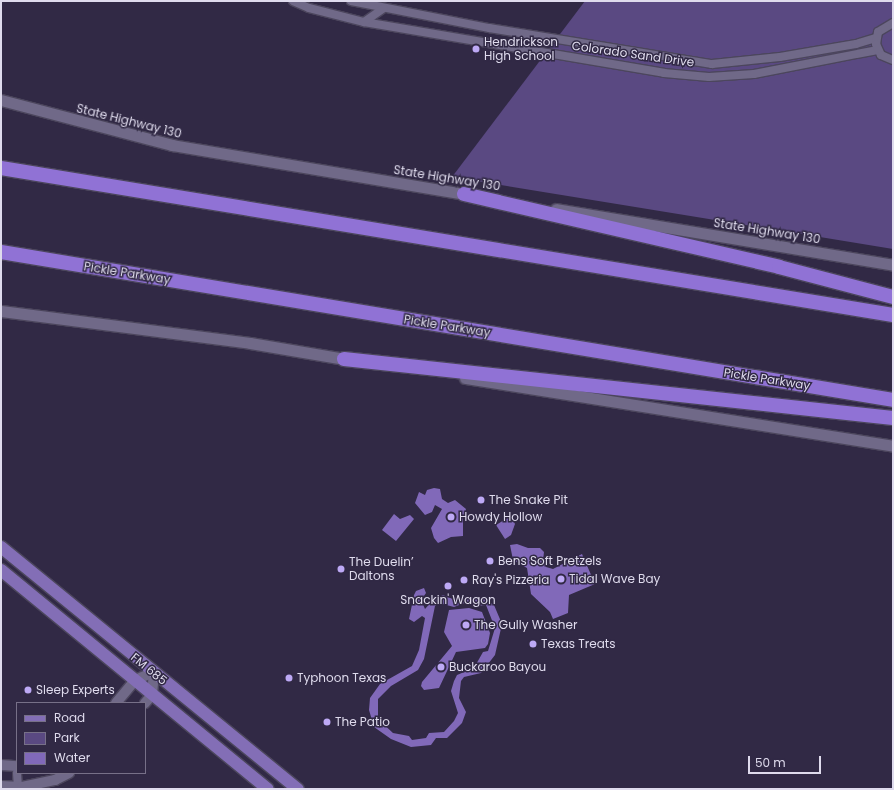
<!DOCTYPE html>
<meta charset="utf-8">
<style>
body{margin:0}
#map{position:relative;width:894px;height:790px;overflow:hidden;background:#312945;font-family:Poppins,sans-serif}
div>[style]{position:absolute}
.green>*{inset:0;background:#5a4982}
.water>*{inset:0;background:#8169b9}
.roads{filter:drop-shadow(1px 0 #4c465d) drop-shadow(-1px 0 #4c465d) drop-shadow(0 1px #4c465d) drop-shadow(0 -1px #4c465d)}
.minor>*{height:8px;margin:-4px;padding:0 4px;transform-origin:4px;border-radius:4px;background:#706988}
.tertiary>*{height:10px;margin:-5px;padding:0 5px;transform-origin:5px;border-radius:5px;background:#706988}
.secondary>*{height:11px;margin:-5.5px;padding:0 5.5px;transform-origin:5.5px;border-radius:5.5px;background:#706988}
.primary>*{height:12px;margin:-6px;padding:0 6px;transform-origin:6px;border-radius:6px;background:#836eb6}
.motorway>*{height:14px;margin:-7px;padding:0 7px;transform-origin:7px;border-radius:7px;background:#9072d5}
.dots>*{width:11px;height:11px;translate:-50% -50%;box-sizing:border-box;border:2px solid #312945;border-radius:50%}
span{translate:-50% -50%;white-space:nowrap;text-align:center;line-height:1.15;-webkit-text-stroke:3px #312945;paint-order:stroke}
.poi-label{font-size:12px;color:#dfdbed}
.left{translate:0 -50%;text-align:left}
.street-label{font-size:12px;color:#dfdbed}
.frame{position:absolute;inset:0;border:2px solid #dfdbed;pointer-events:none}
.legend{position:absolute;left:16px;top:702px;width:130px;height:72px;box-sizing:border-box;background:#312945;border:1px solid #777088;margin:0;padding:5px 7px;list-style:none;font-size:12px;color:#dfdbed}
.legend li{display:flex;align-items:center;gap:8px;height:20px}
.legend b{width:20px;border:1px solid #777088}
.scale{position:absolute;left:748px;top:756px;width:73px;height:18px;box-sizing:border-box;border:2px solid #dfdbed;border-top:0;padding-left:5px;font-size:12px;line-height:14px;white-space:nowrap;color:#dfdbed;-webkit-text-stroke:3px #312945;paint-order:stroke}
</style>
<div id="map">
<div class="green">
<i style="clip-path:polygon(585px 1px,893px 1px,893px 249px,452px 177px)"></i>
</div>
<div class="water">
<i style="clip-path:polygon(434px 488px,440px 489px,442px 499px,448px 503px,455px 500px,466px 509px,463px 518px,463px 536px,451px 537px,438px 543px,434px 538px,431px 528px,442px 509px,435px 505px,432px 512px,425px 515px,415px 503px,419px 492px,425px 495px,427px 490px)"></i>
<i style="clip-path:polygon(394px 514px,400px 519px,410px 515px,414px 519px,396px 541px,382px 530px)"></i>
<i style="clip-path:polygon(511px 516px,515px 524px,511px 535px,505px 539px,496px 525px)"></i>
<i style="clip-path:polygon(517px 544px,528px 548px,540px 548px,544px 552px,543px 561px,546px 567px,553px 569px,582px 554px,595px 584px,569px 595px,568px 613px,553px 619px,550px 612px,531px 594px,527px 568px,513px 560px,510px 545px)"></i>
<i style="clip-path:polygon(evenodd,424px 588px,426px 593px,421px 600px,425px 609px,433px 600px,443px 595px,455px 600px,462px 597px,483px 598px,494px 605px,502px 624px,495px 655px,481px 673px,464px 677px,461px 681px,459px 698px,466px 712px,462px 723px,447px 738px,436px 738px,431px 745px,411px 747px,391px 739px,374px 727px,369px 710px,370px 698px,380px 684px,412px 666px,419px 650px,425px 618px,422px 616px,414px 622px,409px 619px,414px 595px,416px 591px,424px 588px,467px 602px,477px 606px,486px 605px,495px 628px,488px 651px,483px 652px,474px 668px,457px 675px,454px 681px,451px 691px,458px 713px,454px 721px,444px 732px,429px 733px,426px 738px,412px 740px,409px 736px,393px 733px,378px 719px,378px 699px,391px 686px,418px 670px,424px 659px,435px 606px,439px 603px,454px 607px,467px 602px)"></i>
<i style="clip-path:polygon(469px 608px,482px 612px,490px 633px,488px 644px,485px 648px,456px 652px,439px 688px,424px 690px,421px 686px,422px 682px,452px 646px,444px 632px,449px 610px)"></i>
</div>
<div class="roads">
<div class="minor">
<i style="left:293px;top:1px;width:17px;rotate:24deg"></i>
<i style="left:309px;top:8px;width:57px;rotate:14.3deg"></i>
<i style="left:364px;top:22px;width:304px;rotate:9.6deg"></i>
<i style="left:664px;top:73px;width:45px;rotate:5.1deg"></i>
<i style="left:709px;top:77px;width:45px;rotate:-3.8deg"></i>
<i style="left:754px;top:74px;width:126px;rotate:-11deg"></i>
<i style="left:351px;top:1px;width:141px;rotate:11.1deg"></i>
<i style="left:489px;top:28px;width:226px;rotate:9.2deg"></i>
<i style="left:712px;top:64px;width:68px;rotate:-5.9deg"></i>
<i style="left:780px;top:57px;width:77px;rotate:-9.7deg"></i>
<i style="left:856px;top:44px;width:21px;rotate:-17deg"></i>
<i style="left:364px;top:22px;width:24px;rotate:-35deg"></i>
<i style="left:893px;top:23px;width:17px;rotate:149deg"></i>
<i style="left:878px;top:32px;width:12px;rotate:99deg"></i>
<i style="left:876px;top:44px;width:12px;rotate:66deg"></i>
<i style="left:881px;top:55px;width:13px;rotate:23deg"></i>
<i style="left:17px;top:773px;width:16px;rotate:86deg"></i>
</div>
<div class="tertiary">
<i style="left:116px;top:703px;width:30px;rotate:-50deg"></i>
<i style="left:135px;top:680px;width:21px;rotate:-23deg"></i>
<i style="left:154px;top:672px;width:23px;rotate:95deg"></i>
<i style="left:152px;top:695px;width:11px;rotate:131deg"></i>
<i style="left:1px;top:765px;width:16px;rotate:4deg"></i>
<i style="left:1px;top:786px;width:21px;rotate:3deg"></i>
<i style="left:22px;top:787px;width:34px;rotate:-12deg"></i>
<i style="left:55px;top:780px;width:16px;rotate:-27deg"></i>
</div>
<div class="secondary">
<i style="left:1px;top:100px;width:177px;rotate:14.7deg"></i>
<i style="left:172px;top:145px;width:304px;rotate:9.5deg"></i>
<i style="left:556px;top:209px;width:342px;rotate:9.4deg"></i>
<i style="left:1px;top:311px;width:251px;rotate:7.3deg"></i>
<i style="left:250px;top:343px;width:102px;rotate:9.6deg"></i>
<i style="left:465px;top:378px;width:433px;rotate:9deg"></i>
</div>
<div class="primary">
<i style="left:1px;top:547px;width:383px;rotate:39.2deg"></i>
<i style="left:1px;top:570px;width:345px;rotate:39.4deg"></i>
</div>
<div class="motorway">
<i style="left:1px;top:168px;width:904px;rotate:9.36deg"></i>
<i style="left:464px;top:194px;width:323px;rotate:13deg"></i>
<i style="left:779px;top:267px;width:118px;rotate:14.7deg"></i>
<i style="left:1px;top:252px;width:904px;rotate:9.42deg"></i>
<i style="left:344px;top:359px;width:552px;rotate:6.13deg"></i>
</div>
</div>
<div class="dots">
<i style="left:476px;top:49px;background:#bda9f5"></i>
<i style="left:481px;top:500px;background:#bda9f5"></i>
<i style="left:451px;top:517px;background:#bda9f5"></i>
<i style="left:490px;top:561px;background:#bda9f5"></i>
<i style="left:341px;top:569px;background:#bda9f5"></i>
<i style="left:561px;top:579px;background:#bda9f5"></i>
<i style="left:464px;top:580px;background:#bda9f5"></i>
<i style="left:448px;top:586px;background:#bda9f5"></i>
<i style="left:466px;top:625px;background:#bda9f5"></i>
<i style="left:533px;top:644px;background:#bda9f5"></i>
<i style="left:441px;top:667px;background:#bda9f5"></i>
<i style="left:289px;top:678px;background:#bda9f5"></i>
<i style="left:28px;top:690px;background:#bda9f5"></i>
<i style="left:327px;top:722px;background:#bda9f5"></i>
</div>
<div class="poi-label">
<span class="left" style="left:484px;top:49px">Hendrickson<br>High School</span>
<span class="left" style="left:489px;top:500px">The Snake Pit</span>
<span class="left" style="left:459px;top:517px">Howdy Hollow</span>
<span class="left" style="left:498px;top:561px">Bens Soft Pretzels</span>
<span class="left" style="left:349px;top:569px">The Duelin’<br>Daltons</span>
<span class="left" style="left:569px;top:579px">Tidal Wave Bay</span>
<span class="left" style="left:472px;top:580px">Ray's Pizzeria</span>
<span style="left:448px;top:600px">Snackin' Wagon</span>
<span class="left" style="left:474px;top:625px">The Gully Washer</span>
<span class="left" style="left:541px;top:644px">Texas Treats</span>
<span class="left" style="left:449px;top:667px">Buckaroo Bayou</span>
<span class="left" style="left:297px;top:678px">Typhoon Texas</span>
<span class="left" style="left:36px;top:690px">Sleep Experts</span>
<span class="left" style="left:335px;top:722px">The Patio</span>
</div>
<div class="street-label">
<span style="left:633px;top:54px;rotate:8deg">Colorado Sand Drive</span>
<span style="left:129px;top:121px;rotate:14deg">State Highway 130</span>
<span style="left:447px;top:178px;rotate:9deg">State Highway 130</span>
<span style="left:767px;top:231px;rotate:9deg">State Highway 130</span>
<span style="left:127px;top:273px;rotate:9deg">Pickle Parkway</span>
<span style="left:447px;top:326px;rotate:9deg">Pickle Parkway</span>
<span style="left:767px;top:379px;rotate:9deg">Pickle Parkway</span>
<span style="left:149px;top:669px;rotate:39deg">FM 685</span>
</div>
<div class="frame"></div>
<ul class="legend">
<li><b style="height:5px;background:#836eb6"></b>Road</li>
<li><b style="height:11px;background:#5a4982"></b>Park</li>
<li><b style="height:11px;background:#8169b9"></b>Water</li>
</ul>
<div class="scale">50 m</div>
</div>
